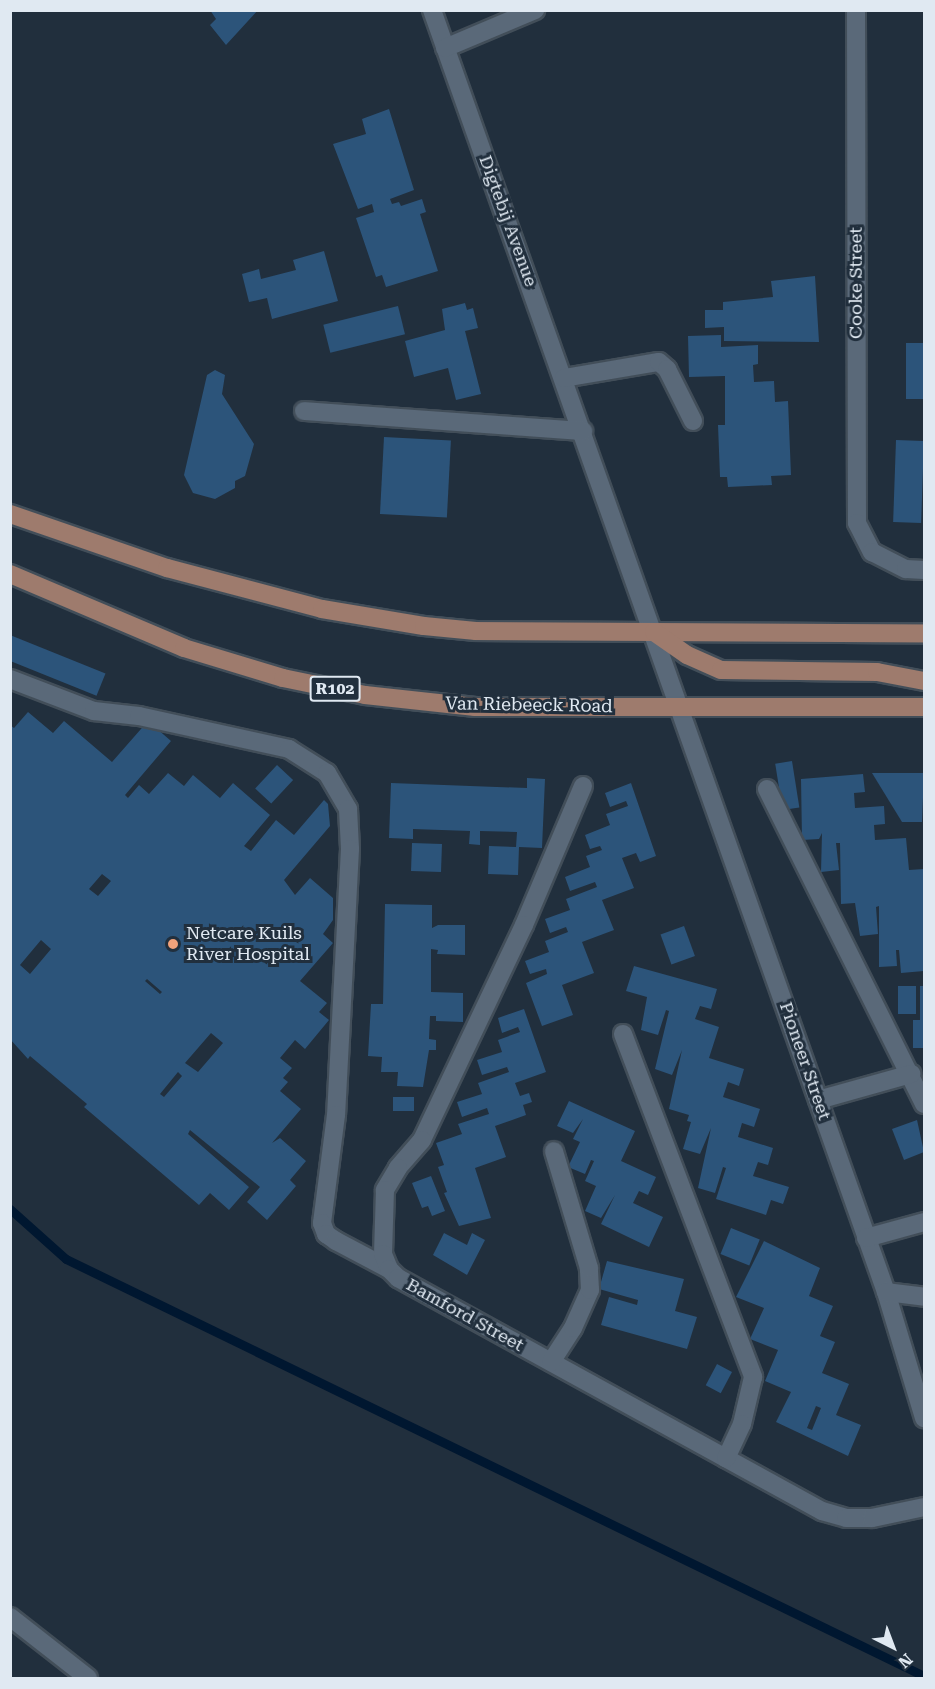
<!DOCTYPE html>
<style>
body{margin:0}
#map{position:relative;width:935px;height:1689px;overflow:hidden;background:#212f3d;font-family:"Roboto Serif",serif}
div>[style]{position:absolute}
.stream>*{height:9px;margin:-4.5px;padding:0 4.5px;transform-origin:4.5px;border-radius:4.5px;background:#001730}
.building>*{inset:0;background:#2c547a;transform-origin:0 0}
.roads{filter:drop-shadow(2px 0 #424e59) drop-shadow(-2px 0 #424e59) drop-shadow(0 2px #424e59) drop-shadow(0 -2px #424e59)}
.minor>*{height:18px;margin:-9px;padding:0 9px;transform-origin:9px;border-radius:9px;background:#5a6979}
.major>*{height:18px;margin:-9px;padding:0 9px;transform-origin:9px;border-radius:9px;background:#9e7b6d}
.dots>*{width:16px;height:16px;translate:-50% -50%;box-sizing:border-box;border:3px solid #212f3d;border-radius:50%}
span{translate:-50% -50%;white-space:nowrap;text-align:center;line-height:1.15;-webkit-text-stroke:6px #212f3d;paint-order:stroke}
.shield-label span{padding:2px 4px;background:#212f3d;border:2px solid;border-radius:4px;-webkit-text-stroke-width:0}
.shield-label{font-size:16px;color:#e0e9f2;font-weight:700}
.street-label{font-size:18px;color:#e0e9f2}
.poi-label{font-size:18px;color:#e0e9f2}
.left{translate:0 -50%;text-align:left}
.frame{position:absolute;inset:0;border:12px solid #e0e9f2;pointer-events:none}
.north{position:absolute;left:863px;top:1617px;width:60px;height:60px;-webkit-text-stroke:4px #212f3d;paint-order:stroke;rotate:138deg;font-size:16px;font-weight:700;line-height:24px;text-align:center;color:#e0e9f2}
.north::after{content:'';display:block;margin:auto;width:21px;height:27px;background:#e0e9f2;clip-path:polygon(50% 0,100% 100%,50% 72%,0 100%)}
</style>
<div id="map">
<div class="stream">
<i style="left:10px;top:1209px;width:75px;rotate:41.8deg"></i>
<i style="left:66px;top:1259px;width:954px;rotate:25.92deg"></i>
</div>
<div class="building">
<i style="clip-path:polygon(258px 10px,226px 45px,210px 25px,216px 19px,210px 10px)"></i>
<i style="clip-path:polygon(389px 109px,414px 190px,390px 199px,392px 204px,399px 202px,401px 206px,422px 199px,426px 212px,420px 214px,438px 271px,386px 287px,382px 275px,376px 277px,356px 218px,374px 212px,372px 204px,358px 209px,333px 144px,366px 134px,362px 119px)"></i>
<i style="clip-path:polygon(324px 251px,338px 301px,272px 319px,267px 298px,249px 302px,242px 274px,259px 269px,261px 279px,296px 270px,293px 260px)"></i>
<i style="clip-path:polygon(815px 276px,819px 342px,724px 341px,724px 327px,705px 328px,705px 310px,723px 310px,723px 302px,773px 297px,771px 281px)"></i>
<i style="clip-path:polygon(465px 303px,467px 310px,473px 308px,478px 328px,465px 331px,481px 394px,456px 400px,448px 368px,414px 377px,405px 341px,445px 330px,442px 309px)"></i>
<i style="left:398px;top:306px;width:29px;height:77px;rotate:76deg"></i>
<i style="clip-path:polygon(721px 335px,721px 347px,758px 345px,758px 364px,753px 365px,754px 382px,774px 381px,775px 402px,788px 401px,791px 475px,771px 476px,772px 485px,728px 487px,727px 477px,720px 477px,718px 425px,725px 425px,725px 376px,689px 377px,688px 336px)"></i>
<i style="left:906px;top:343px;width:18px;height:56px"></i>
<i style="clip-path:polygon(215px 370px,225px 375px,222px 394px,254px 444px,245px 476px,235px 481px,235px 488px,215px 499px,193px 493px,184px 475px,207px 375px)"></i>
<i style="left:384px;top:437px;width:67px;height:77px;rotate:3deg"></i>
<i style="left:896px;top:440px;width:28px;height:82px;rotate:2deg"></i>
<i style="left:10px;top:635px;width:103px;height:24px;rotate:22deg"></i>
<i style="clip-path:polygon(evenodd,28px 712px,53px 733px,64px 721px,112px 762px,148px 721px,171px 741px,125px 795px,128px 798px,139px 785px,149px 794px,168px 773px,184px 786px,193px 775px,220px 798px,233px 783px,270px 815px,244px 846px,251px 851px,276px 820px,294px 835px,324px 800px,328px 804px,330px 826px,284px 880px,295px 895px,310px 878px,333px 898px,333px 920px,323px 934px,333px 943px,300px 981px,327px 1003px,319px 1012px,329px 1020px,305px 1049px,295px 1040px,280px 1058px,292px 1068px,283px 1078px,288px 1082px,280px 1091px,301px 1109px,272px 1143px,280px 1138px,306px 1161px,290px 1180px,296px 1186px,267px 1220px,247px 1202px,260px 1187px,190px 1130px,188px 1134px,249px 1187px,229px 1210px,210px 1193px,199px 1205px,84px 1107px,87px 1104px,30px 1056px,28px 1059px,10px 1039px,10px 725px,14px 728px,28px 712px,102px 874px,111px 881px,98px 896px,89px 889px,102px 874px,28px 712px,41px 940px,51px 949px,30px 974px,20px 965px,41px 940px,28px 712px,147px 979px,162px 992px,160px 994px,145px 981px,147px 979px,28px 712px,211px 1033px,223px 1043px,198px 1072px,185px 1063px,211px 1033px,28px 712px,178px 1072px,182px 1076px,164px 1097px,160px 1094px,178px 1072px)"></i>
<i style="left:792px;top:761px;width:47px;height:17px;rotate:81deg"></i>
<i style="left:277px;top:765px;width:22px;height:32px;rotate:43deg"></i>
<i style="clip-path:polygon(872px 773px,924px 773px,922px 822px,902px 822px)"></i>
<i style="clip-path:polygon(863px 774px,865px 792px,854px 793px,855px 808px,884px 806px,885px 824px,874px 825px,875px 840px,906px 838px,909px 870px,924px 869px,924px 971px,901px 973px,899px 950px,896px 950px,897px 966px,879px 967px,879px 906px,876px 907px,878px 934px,860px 936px,855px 903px,841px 904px,840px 843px,836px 843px,839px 870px,821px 872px,822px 833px,819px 839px,802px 840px,801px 779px)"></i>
<i style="clip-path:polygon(527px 778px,545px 779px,542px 848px,519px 847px,518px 875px,488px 874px,489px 846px,516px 847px,517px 832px,480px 831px,480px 845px,469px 844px,470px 831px,413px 829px,413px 839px,389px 838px,391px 783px,527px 788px)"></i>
<i style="clip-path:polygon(631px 783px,656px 856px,640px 862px,636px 853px,622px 858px,634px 888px,602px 900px,614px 930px,582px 942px,594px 973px,562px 985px,573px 1015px,542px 1026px,526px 983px,547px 974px,546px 969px,530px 974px,525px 961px,549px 952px,545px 941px,568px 932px,566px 927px,550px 933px,545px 919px,570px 910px,566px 899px,597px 887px,595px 882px,570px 891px,565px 877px,590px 867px,586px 856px,602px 850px,600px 846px,590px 849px,585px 835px,610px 825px,606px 814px,628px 806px,626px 801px,610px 807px,605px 793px)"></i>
<i style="left:412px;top:843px;width:30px;height:28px;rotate:2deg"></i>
<i style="clip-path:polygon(385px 904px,432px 905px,432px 928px,438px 925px,465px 925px,465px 955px,437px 954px,438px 950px,431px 949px,431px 992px,463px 993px,463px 1022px,436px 1021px,436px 1016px,430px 1016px,429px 1039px,436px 1040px,436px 1050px,429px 1050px,423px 1087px,397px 1086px,398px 1072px,381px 1072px,382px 1057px,368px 1056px,371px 1004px,383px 1004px)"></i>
<i style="left:684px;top:926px;width:32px;height:25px;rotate:70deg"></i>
<i style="clip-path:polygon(634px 966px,717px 989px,711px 1009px,700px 1006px,695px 1019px,719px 1027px,709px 1058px,744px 1069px,739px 1086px,728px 1082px,723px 1097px,760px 1109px,754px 1127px,742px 1123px,738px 1137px,773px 1148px,768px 1165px,758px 1162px,753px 1176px,789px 1187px,783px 1204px,771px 1200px,766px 1215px,716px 1199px,726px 1168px,723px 1167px,715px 1193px,698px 1188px,711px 1128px,700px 1154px,683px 1149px,691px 1122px,687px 1121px,689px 1115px,669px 1109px,682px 1050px,672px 1075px,655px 1069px,669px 1011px,666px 1010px,658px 1035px,641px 1030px,647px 997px,626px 991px)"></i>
<i style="left:898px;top:986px;width:18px;height:28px"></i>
<i style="clip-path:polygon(920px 986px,924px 986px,924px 1048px,913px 1048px,913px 1020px,920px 1020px)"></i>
<i style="clip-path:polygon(524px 1009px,546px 1072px,515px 1083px,520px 1096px,529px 1093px,532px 1102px,523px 1105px,526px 1115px,495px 1126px,506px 1157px,475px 1168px,491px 1218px,459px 1226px,444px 1193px,447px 1192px,438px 1167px,444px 1165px,436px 1143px,462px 1134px,458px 1124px,489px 1114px,487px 1108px,462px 1117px,457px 1102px,482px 1094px,478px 1083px,509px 1072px,507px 1067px,482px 1075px,477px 1060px,502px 1052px,498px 1040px,520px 1032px,518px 1027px,502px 1033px,498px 1018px)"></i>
<i style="left:393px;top:1097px;width:21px;height:14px"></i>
<i style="clip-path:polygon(569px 1101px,635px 1131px,621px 1161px,656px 1177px,648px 1195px,639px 1191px,633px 1203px,663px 1217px,649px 1247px,601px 1224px,615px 1195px,601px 1218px,585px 1211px,596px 1186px,585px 1181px,594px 1161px,591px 1160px,585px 1174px,568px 1167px,580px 1142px,573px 1139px,583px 1119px,573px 1133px,557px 1126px)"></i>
<i style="clip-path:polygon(917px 1120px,924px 1152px,904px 1160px,892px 1129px)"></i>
<i style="clip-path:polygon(431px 1176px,445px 1211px,432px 1216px,428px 1206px,422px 1208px,412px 1183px)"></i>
<i style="left:731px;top:1228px;width:31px;height:28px;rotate:22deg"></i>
<i style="clip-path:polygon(444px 1233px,467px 1245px,472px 1233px,485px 1240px,467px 1275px,433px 1255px)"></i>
<i style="clip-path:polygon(evenodd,764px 1241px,820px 1268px,809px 1296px,833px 1306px,820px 1336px,835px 1342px,822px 1373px,849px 1384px,836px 1415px,861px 1425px,848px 1456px,776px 1422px,791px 1392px,765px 1381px,778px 1350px,750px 1339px,764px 1308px,736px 1297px,764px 1241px,816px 1406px,821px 1408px,812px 1430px,807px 1428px,816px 1406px)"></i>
<i style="clip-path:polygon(607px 1261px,684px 1279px,675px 1311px,697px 1317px,687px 1349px,601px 1325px,609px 1297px,637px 1305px,638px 1300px,599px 1289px)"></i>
<i style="left:717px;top:1364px;width:17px;height:24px;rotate:28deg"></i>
</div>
<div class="roads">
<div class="minor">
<i style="left:432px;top:10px;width:1360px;rotate:70.5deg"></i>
<i style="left:886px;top:1292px;width:132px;rotate:73.2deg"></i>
<i style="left:856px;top:10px;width:513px;rotate:89.89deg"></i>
<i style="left:857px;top:523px;width:33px;rotate:63deg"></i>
<i style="left:872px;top:552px;width:38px;rotate:27deg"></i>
<i style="left:906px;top:569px;width:18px;rotate:3deg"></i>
<i style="left:445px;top:48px;width:98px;rotate:-22.9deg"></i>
<i style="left:564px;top:378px;width:96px;rotate:-9.6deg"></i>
<i style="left:659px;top:362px;width:11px;rotate:41deg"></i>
<i style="left:667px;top:369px;width:58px;rotate:63.4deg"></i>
<i style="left:304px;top:411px;width:280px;rotate:4.1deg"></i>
<i style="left:10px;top:679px;width:90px;rotate:20.9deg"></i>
<i style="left:94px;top:711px;width:45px;rotate:6.3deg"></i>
<i style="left:139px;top:716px;width:154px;rotate:12.4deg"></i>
<i style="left:289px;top:749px;width:45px;rotate:32.3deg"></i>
<i style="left:327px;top:773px;width:42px;rotate:59.7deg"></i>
<i style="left:348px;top:809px;width:40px;rotate:87.1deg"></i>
<i style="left:350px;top:849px;width:266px;rotate:93deg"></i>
<i style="left:336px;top:1115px;width:109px;rotate:97.4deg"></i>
<i style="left:322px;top:1223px;width:12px;rotate:70deg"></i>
<i style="left:326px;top:1234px;width:12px;rotate:35deg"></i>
<i style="left:336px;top:1241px;width:60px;rotate:27.8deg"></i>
<i style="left:583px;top:786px;width:151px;rotate:113deg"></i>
<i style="left:524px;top:925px;width:238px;rotate:115.4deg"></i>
<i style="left:422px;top:1140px;width:37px;rotate:131deg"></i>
<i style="left:398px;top:1168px;width:26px;rotate:121deg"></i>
<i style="left:385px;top:1190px;width:64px;rotate:91.8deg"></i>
<i style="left:383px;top:1254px;width:16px;rotate:68deg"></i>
<i style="left:389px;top:1269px;width:13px;rotate:45deg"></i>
<i style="left:398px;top:1278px;width:484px;rotate:28.8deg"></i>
<i style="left:822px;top:1511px;width:25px;rotate:16deg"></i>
<i style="left:846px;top:1518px;width:26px"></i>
<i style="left:872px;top:1518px;width:53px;rotate:-11.9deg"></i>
<i style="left:767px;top:789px;width:352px;rotate:63.5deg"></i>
<i style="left:623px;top:1034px;width:367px;rotate:69.2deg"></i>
<i style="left:753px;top:1377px;width:48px;rotate:103.2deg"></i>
<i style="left:742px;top:1424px;width:38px;rotate:115deg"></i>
<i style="left:818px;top:1100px;width:97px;rotate:-15.6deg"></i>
<i style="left:866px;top:1238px;width:60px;rotate:-15.4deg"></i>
<i style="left:886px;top:1292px;width:38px;rotate:7deg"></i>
<i style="left:551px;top:1362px;width:40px;rotate:-57.1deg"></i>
<i style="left:573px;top:1328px;width:42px;rotate:-65.9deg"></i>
<i style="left:590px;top:1290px;width:22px;rotate:-93deg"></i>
<i style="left:589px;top:1268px;width:122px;rotate:-106.7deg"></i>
<i style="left:10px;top:1617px;width:99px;rotate:38deg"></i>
</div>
<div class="major">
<i style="left:10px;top:514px;width:166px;rotate:19deg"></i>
<i style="left:167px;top:568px;width:160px;rotate:14.8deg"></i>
<i style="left:322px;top:609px;width:103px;rotate:9.5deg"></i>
<i style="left:424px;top:626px;width:52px;rotate:5.5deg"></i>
<i style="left:476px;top:631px;width:448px;rotate:0.3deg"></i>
<i style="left:10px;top:574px;width:189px;rotate:23deg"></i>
<i style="left:184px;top:648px;width:103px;rotate:16.9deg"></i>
<i style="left:283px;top:678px;width:84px;rotate:11.7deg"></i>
<i style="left:365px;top:695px;width:111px;rotate:6.2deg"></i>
<i style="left:475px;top:707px;width:449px"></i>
<i style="left:654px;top:632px;width:40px;rotate:34.9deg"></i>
<i style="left:687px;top:655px;width:37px;rotate:24deg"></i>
<i style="left:721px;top:670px;width:156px;rotate:0.7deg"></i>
<i style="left:877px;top:672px;width:48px;rotate:10.8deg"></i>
</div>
</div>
<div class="dots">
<i style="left:173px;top:944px;background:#f1a27b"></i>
</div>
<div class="shield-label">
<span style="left:335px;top:689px">R102</span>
</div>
<div class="street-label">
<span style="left:508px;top:221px;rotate:70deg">Digtebij Avenue</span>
<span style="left:856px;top:283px;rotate:-90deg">Cooke Street</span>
<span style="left:529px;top:705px;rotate:1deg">Van Riebeeck Road</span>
<span style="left:805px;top:1061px;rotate:71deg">Pioneer Street</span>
<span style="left:465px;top:1315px;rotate:29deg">Bamford Street</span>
</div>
<div class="poi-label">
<span class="left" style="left:186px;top:944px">Netcare Kuils<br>River Hospital</span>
</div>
<div class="frame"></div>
<div class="north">N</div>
</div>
